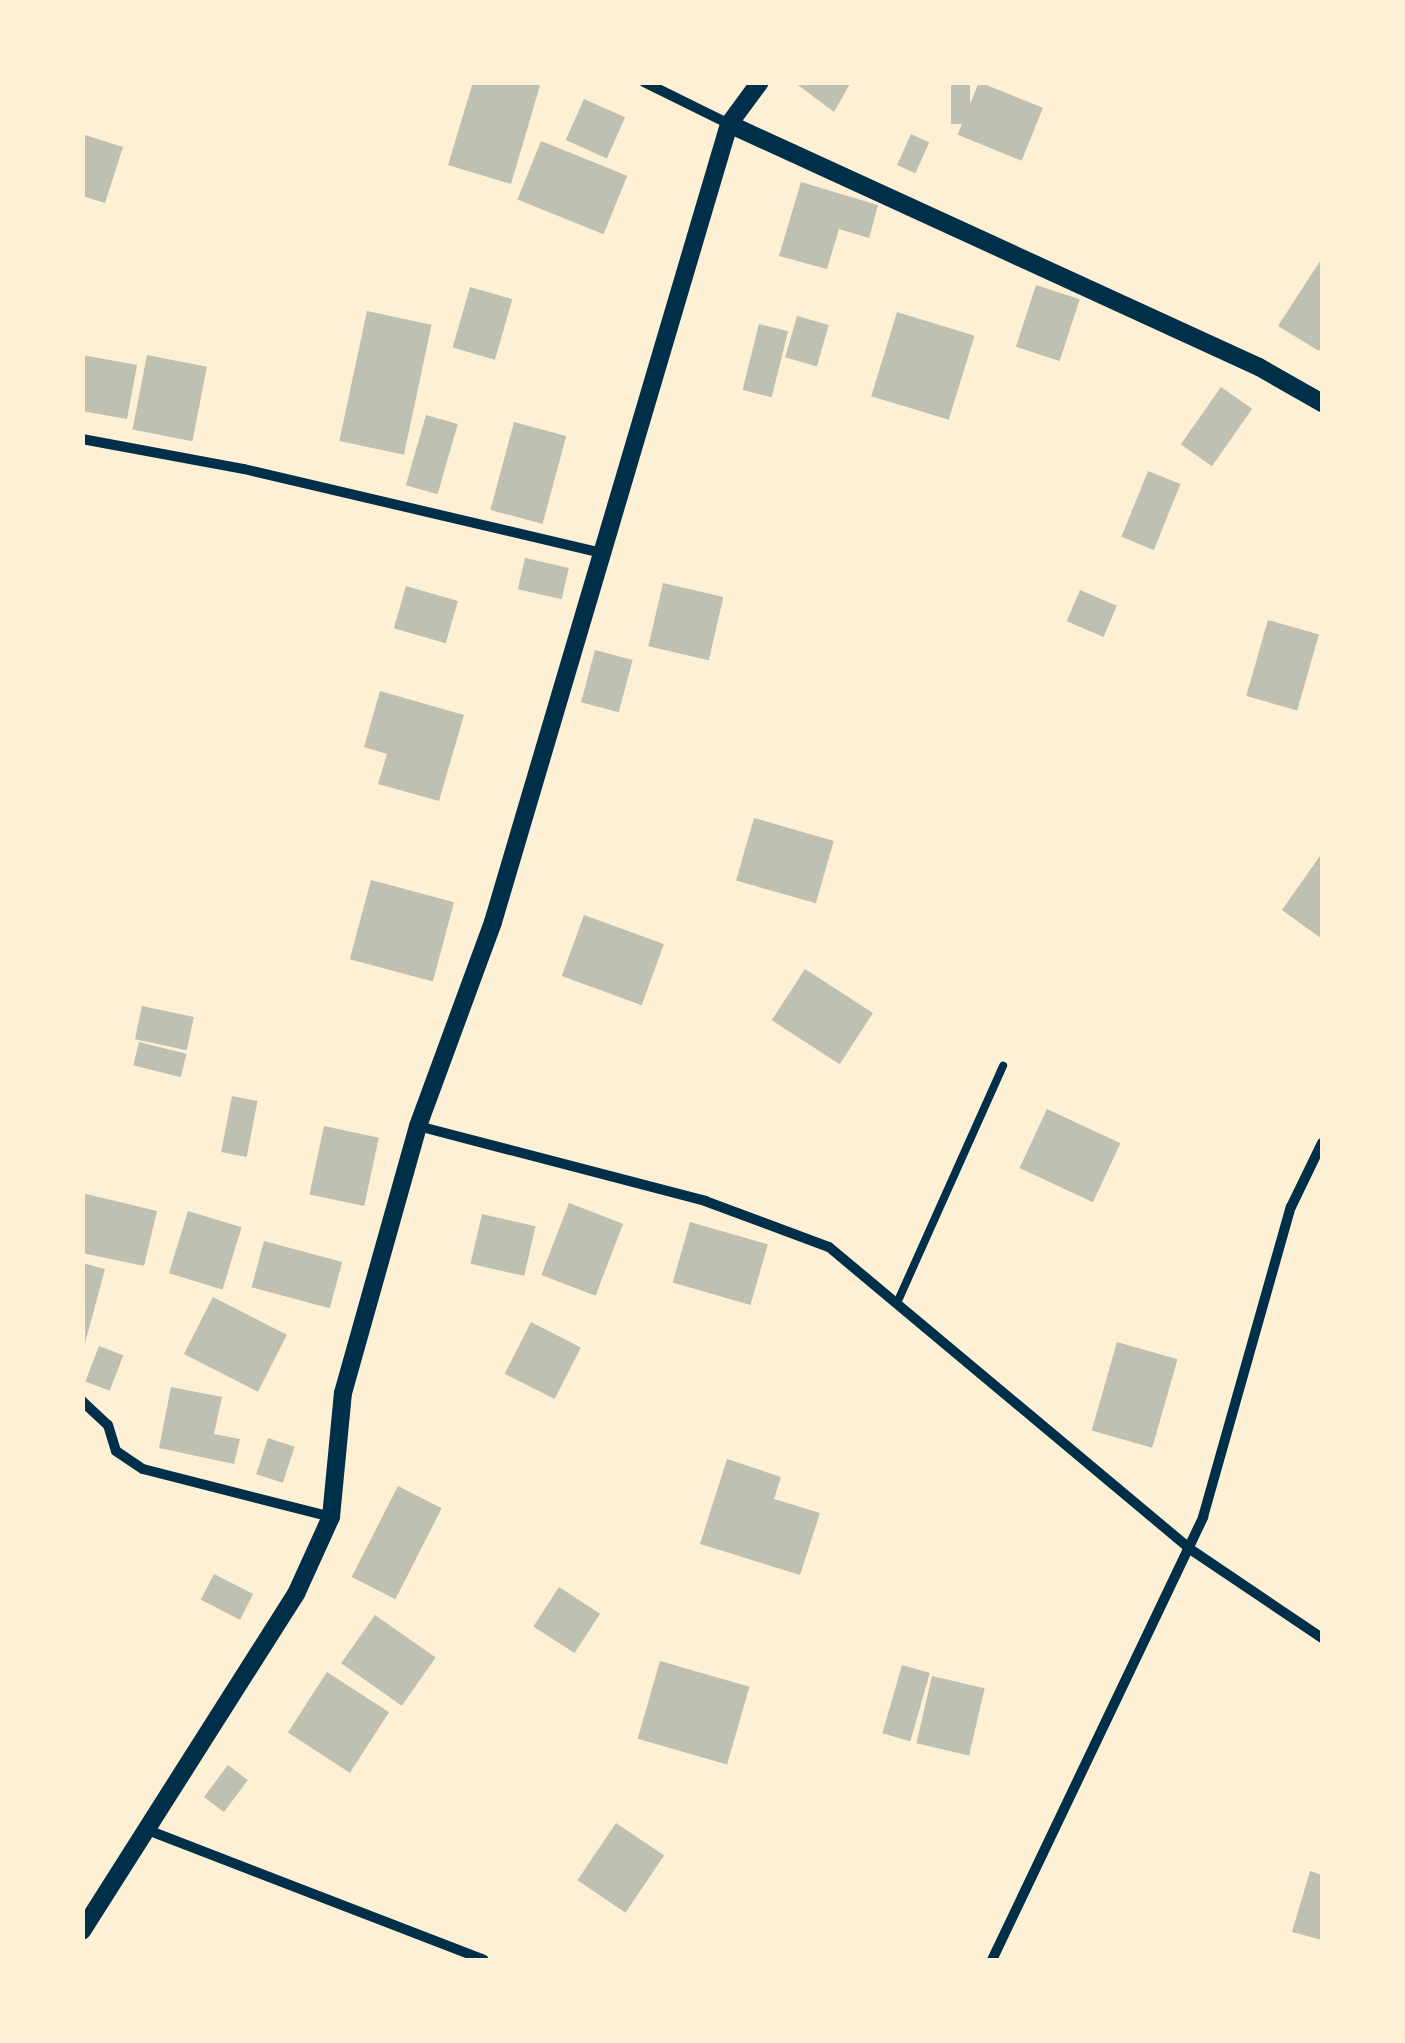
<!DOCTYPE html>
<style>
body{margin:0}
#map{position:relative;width:1405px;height:2043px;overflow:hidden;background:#fdf0d5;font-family:"Titillium Web",sans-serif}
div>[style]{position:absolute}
.building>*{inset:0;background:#bec0b2;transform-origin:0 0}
.service>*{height:8px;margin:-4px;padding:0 4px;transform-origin:4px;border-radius:4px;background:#003049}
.minor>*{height:10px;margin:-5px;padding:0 5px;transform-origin:5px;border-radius:5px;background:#003049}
.tertiary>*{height:18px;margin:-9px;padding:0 9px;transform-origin:9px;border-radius:9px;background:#003049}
span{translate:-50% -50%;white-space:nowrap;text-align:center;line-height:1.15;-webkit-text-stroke:10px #fdf0d5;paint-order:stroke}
.frame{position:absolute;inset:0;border:85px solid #fdf0d5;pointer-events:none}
</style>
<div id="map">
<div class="building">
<i style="clip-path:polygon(473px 82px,541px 82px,511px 184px,448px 165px)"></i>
<i style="clip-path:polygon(794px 82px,851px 82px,834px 112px)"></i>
<i style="left:951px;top:82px;width:19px;height:42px"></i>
<i style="left:979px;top:82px;width:69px;height:57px;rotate:22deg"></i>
<i style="left:584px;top:99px;width:45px;height:45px;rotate:24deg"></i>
<i style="clip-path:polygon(82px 134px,123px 147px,105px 203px,82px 196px)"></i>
<i style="left:911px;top:134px;width:20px;height:34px;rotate:24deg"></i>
<i style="left:541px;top:141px;width:93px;height:63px;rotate:22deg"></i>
<i style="clip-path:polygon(801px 182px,878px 205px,869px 238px,839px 229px,827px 269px,779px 256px)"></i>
<i style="clip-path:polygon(1322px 258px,1322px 345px,1319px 351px,1278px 326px)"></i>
<i style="left:1036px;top:285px;width:46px;height:65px;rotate:18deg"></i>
<i style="left:470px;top:287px;width:44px;height:63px;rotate:16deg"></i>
<i style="left:367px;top:311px;width:66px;height:133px;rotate:12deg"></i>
<i style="left:897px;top:312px;width:81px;height:88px;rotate:17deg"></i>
<i style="left:797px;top:316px;width:33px;height:43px;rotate:16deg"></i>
<i style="left:759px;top:324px;width:30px;height:68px;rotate:14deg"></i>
<i style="clip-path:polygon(82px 355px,137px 365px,127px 419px,82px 411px)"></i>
<i style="left:147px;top:355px;width:61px;height:76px;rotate:11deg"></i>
<i style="left:1221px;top:387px;width:38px;height:70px;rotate:35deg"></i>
<i style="left:426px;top:415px;width:33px;height:73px;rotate:16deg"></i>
<i style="left:514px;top:422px;width:54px;height:91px;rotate:15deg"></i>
<i style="left:1148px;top:471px;width:35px;height:71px;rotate:22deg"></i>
<i style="left:525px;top:558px;width:45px;height:32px;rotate:13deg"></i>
<i style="left:663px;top:583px;width:62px;height:65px;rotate:13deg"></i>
<i style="left:406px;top:586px;width:54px;height:44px;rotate:16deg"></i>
<i style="left:1080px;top:590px;width:40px;height:34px;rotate:23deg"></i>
<i style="left:1268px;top:620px;width:53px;height:79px;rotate:16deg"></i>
<i style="left:595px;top:650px;width:39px;height:54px;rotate:15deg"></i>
<i style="clip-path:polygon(380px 691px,464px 715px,439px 801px,378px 784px,387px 754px,364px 747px)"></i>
<i style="left:754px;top:818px;width:83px;height:65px;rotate:16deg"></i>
<i style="clip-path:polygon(1322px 853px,1322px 939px,1282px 910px)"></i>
<i style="left:371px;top:880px;width:86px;height:82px;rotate:15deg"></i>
<i style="left:584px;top:915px;width:85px;height:65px;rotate:20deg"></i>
<i style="left:805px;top:969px;width:81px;height:61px;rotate:33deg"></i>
<i style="left:142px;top:1006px;width:53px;height:34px;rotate:12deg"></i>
<i style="left:139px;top:1042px;width:49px;height:24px;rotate:14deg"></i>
<i style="left:232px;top:1096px;width:26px;height:57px;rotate:11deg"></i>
<i style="left:1047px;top:1109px;width:81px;height:65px;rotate:25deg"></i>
<i style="left:324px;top:1126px;width:56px;height:70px;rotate:12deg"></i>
<i style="clip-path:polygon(82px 1193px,157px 1211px,144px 1266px,82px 1253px)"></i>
<i style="left:569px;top:1203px;width:58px;height:77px;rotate:21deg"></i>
<i style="left:188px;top:1211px;width:56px;height:65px;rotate:17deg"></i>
<i style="left:482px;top:1214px;width:55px;height:51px;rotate:13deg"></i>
<i style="left:690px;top:1222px;width:81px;height:63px;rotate:16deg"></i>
<i style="left:264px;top:1241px;width:81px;height:48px;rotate:15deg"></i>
<i style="clip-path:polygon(82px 1263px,105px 1269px,84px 1347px,82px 1347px)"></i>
<i style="left:213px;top:1297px;width:83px;height:64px;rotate:27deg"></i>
<i style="left:531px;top:1322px;width:56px;height:58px;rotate:27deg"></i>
<i style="left:1117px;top:1342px;width:63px;height:92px;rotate:16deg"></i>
<i style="left:99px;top:1346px;width:26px;height:38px;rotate:21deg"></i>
<i style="clip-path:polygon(171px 1387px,222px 1397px,214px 1434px,240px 1439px,234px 1464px,159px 1448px)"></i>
<i style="left:268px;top:1438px;width:28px;height:38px;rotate:18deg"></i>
<i style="clip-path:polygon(727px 1459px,781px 1477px,774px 1499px,820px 1513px,800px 1575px,700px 1544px)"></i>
<i style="left:398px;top:1486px;width:49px;height:102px;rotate:27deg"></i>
<i style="left:214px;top:1574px;width:44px;height:29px;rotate:27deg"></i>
<i style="left:559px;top:1587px;width:49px;height:47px;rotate:33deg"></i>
<i style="left:375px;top:1615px;width:74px;height:59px;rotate:35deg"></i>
<i style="left:660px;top:1661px;width:93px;height:81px;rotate:16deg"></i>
<i style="left:902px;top:1665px;width:29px;height:71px;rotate:16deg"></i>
<i style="left:327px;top:1672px;width:74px;height:72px;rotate:33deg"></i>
<i style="left:932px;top:1676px;width:54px;height:69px;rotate:13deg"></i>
<i style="left:228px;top:1765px;width:25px;height:40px;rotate:37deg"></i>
<i style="left:616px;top:1823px;width:58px;height:69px;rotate:34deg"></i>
<i style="clip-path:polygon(1310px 1871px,1322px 1875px,1322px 1940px,1292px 1932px)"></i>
</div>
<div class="service">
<i style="left:897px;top:1303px;width:260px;rotate:-65.9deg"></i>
</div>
<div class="minor">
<i style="left:644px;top:82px;width:95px;rotate:26.3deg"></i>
<i style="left:82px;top:439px;width:165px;rotate:10.5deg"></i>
<i style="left:244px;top:469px;width:367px;rotate:13.2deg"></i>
<i style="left:418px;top:1126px;width:297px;rotate:14.6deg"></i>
<i style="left:705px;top:1201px;width:132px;rotate:20.4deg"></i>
<i style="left:829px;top:1247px;width:471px;rotate:39.9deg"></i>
<i style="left:1190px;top:1549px;width:159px;rotate:34deg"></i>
<i style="left:82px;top:1401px;width:35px;rotate:43deg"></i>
<i style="left:108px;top:1425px;width:27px;rotate:73deg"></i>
<i style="left:116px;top:1451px;width:32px;rotate:34deg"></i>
<i style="left:143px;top:1469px;width:194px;rotate:14.3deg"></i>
<i style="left:145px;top:1829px;width:363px;rotate:21.1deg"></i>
<i style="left:992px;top:1960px;width:491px;rotate:-64.5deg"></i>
<i style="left:1203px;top:1517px;width:322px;rotate:-74.2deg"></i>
<i style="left:1291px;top:1207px;width:71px;rotate:-64.2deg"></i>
</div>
<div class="tertiary">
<i style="left:729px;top:124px;width:583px;rotate:24.63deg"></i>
<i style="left:1259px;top:367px;width:73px;rotate:29.7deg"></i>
<i style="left:82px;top:1931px;width:399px;rotate:-57.6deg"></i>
<i style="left:296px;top:1594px;width:85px;rotate:-65.6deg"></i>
<i style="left:331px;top:1517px;width:125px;rotate:-84.5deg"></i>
<i style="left:343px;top:1393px;width:277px;rotate:-74.3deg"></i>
<i style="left:418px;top:1126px;width:217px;rotate:-69.8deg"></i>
<i style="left:493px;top:922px;width:832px;rotate:-73.52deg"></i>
<i style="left:729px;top:124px;width:52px;rotate:-53.6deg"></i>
</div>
<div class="frame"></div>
</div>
